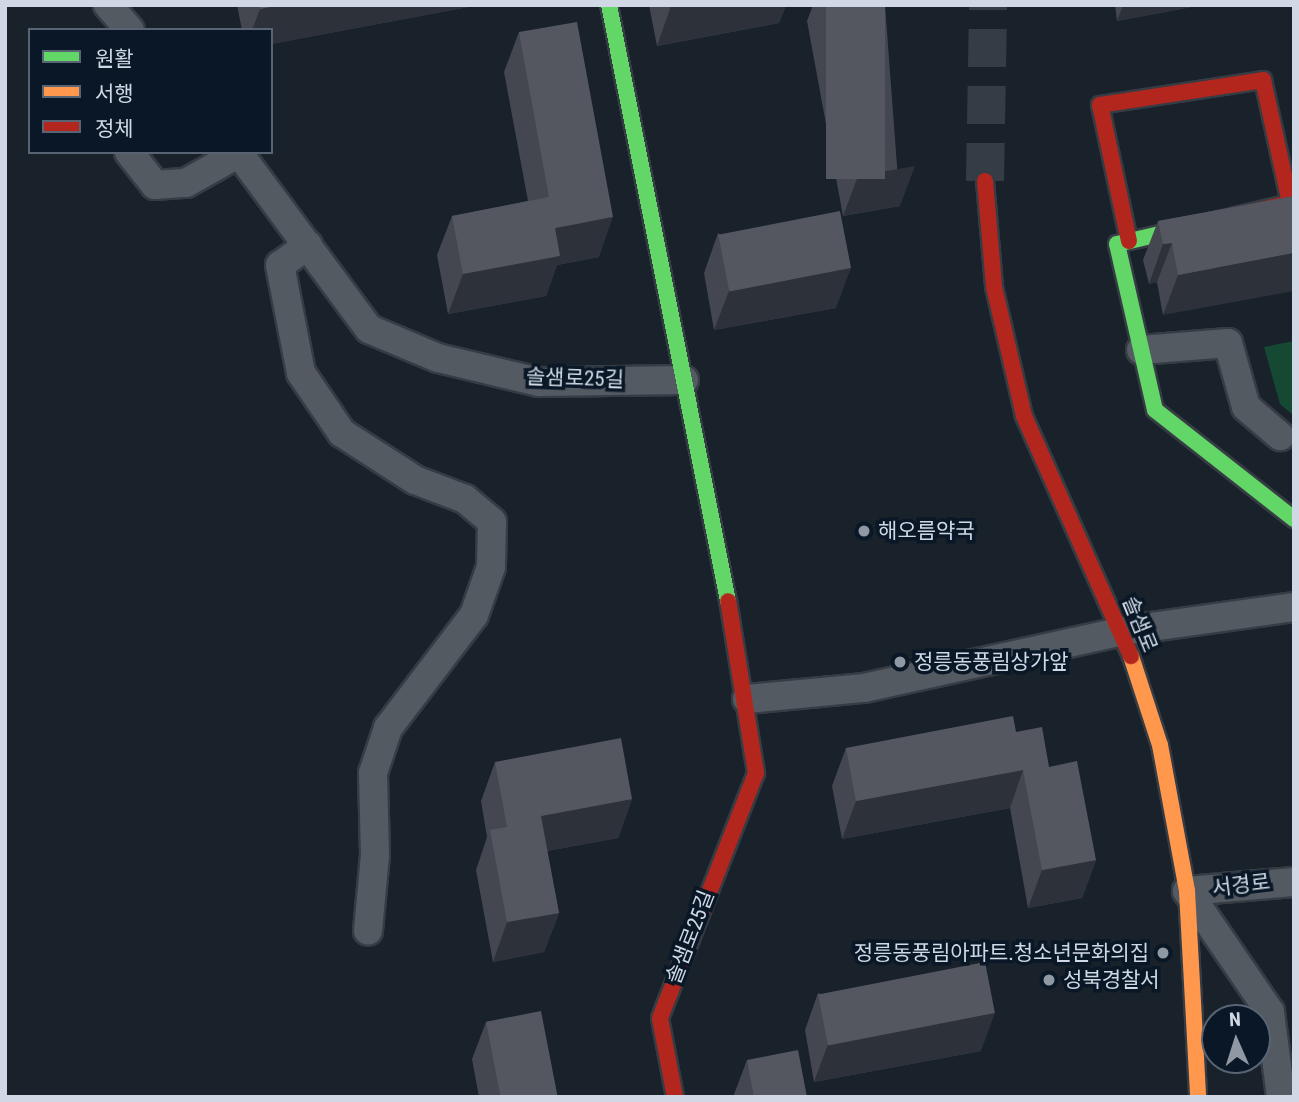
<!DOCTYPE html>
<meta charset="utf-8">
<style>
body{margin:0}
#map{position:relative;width:1299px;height:1102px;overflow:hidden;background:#19212a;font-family:"Roboto Condensed","Noto Sans KR",sans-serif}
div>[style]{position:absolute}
.green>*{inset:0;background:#164933}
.secondary-tunnel>*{height:38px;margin-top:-19px;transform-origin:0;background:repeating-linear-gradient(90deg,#343c46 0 38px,transparent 0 57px)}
.roads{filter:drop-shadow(2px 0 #363c44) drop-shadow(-2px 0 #363c44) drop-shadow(0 2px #363c44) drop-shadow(0 -2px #363c44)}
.street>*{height:28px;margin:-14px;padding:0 14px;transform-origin:14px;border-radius:14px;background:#545a62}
.fast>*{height:16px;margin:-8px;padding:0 8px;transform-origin:8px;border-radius:8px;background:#63d668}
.slow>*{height:16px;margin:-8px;padding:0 8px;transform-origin:8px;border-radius:8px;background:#ff974d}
.jam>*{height:16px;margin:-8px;padding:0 8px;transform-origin:8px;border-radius:8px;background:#b3261e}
.wall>*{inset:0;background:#454750}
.shaded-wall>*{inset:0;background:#2d313a}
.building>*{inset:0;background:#545760;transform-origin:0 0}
.dots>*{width:19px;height:19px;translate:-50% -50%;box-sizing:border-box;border:4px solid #091727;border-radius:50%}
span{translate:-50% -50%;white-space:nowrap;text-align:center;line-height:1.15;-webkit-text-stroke:7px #091727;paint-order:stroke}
.street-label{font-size:21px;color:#cfd8e4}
.poi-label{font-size:21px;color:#cfd8e4}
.left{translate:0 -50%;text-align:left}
.right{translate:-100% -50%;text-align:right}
.frame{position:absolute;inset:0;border:7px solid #cfd8e4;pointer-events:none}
.legend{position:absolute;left:28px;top:28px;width:245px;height:126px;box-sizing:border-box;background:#091727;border:2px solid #586473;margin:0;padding:9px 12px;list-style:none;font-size:21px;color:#cfd8e4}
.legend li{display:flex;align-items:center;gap:14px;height:35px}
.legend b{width:35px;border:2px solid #586473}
.north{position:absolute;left:1201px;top:1004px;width:70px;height:70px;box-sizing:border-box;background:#091727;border:2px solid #586473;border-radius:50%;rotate:357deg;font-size:19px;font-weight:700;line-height:28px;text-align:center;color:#cfd8e4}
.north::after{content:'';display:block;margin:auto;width:24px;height:32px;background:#8f98a3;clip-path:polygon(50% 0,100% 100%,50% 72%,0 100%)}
</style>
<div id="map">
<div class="green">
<i style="clip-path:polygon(1294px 341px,1294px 416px,1280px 404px,1264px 347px)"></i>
</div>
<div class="secondary-tunnel">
<i style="left:985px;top:181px;width:176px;rotate:-89deg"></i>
</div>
<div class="roads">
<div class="street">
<i style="left:108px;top:5px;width:33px;rotate:49deg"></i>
<i style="left:129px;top:152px;width:42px;rotate:51.8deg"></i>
<i style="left:155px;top:185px;width:31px;rotate:-4deg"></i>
<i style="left:186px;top:183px;width:61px;rotate:-29.5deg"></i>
<i style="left:238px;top:152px;width:220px;rotate:53.5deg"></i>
<i style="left:369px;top:329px;width:75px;rotate:22.8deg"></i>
<i style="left:438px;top:358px;width:104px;rotate:13.4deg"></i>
<i style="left:539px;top:382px;width:145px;rotate:-0.8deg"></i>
<i style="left:308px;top:245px;width:34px;rotate:144deg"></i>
<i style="left:280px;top:265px;width:110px;rotate:79deg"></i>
<i style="left:301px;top:373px;width:73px;rotate:55.7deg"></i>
<i style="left:342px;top:433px;width:87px;rotate:32.8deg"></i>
<i style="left:415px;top:480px;width:53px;rotate:20.8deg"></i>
<i style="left:465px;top:499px;width:35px;rotate:40deg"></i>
<i style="left:492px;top:522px;width:45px;rotate:91.3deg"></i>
<i style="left:491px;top:567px;width:51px;rotate:109.5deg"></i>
<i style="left:474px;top:615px;width:142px;rotate:127.3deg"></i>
<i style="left:388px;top:728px;width:47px;rotate:108.4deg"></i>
<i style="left:373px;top:773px;width:82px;rotate:88.6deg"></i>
<i style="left:375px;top:855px;width:76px;rotate:95.3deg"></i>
<i style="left:1141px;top:350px;width:87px;rotate:-4.6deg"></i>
<i style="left:1228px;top:343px;width:66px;rotate:74.3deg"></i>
<i style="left:1246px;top:407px;width:45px;rotate:40.5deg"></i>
<i style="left:747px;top:699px;width:118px;rotate:-5.4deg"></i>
<i style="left:864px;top:688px;width:265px;rotate:-12.4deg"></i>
<i style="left:1123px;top:631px;width:173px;rotate:-8deg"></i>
<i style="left:1281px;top:1097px;width:86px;rotate:-97.4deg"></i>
<i style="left:1270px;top:1012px;width:147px;rotate:-124.4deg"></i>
<i style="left:1187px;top:891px;width:107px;rotate:-4.8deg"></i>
</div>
<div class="fast">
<i style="left:609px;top:5px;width:608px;rotate:78.71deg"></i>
<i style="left:1236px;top:216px;width:122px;rotate:166.8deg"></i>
<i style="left:1117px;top:244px;width:170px;rotate:77.1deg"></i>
<i style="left:1155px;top:410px;width:177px;rotate:38.1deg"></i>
</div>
<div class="slow">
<i style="left:1131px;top:656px;width:94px;rotate:72deg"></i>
<i style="left:1160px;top:745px;width:148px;rotate:79.5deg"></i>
<i style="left:1187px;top:891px;width:206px;rotate:86.9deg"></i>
</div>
<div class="jam">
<i style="left:985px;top:181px;width:106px;rotate:85.1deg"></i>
<i style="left:994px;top:287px;width:132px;rotate:76.9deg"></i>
<i style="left:1024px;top:416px;width:263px;rotate:66deg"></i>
<i style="left:1129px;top:241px;width:139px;rotate:-102deg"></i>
<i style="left:1100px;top:105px;width:165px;rotate:-8.7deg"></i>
<i style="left:1263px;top:80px;width:126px;rotate:77.6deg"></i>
<i style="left:1290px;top:203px;width:56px;rotate:166.5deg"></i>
<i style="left:675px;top:1097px;width:80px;rotate:-100.8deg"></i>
<i style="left:660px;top:1018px;width:263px;rotate:-68.6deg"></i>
<i style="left:756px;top:773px;width:174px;rotate:-99.2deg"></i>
</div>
</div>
<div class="wall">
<i style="clip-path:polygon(237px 5px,479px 5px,271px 44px,271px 30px,242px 30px)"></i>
<i style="clip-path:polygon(649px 5px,786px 5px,779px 23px,657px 46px)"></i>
<i style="clip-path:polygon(813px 5px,885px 5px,900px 206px,843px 216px,807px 21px)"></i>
<i style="clip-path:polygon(1115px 5px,1202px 5px,1117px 21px)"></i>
<i style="clip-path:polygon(519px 32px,599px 257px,557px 265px,546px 296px,448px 314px,437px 255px,452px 216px,528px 201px,504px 72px)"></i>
<i style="clip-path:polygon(1294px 196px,1163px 315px,1157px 282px,1149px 284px,1143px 260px,1158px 221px)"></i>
<i style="clip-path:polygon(718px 233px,836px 308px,714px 330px,704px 273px)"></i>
<i style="clip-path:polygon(1016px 732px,1049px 767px,1096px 860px,1082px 898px,1028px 908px,1010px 808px,842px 839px,832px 786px,846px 748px)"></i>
<i style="clip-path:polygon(495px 762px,632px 799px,618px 838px,547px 851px,559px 913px,544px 952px,493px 962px,476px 870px,487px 837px,481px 801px)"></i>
<i style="clip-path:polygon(818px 993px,981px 1051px,814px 1082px,805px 1030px)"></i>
<i style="clip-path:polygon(486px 1022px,557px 1097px,479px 1097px,472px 1059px)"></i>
<i style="clip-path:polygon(747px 1060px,807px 1097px,733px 1097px)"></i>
</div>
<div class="shaded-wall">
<i style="clip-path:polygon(280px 5px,479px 5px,271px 44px,271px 30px,252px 30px,260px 9px)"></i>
<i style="clip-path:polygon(675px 5px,786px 5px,779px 23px,657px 46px,671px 6px)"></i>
<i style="clip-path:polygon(1123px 5px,1202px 5px,1117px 21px)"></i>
<i style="clip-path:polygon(915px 166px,900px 206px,843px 216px,858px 176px)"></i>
<i style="clip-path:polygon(613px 217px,599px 257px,557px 265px,546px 296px,448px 314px,463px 274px,555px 228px)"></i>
<i style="clip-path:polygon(1172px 243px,1157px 282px,1149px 284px,1163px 244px)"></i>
<i style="clip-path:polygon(1294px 253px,1294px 291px,1163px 315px,1178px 275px)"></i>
<i style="clip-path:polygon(851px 268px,836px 308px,714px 330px,729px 291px)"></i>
<i style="clip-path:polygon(1023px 770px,1010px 808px,842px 839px,856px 801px)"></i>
<i style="clip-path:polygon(632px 799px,618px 838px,526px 855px,541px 816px)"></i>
<i style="clip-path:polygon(1096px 860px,1082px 898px,1028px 908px,1042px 870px)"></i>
<i style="clip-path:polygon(559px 913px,544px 952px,493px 962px,507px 922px)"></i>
<i style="clip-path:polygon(995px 1013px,981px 1051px,814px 1082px,828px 1044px)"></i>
</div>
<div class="building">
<i style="clip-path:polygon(259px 5px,280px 5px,260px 9px)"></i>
<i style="left:826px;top:5px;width:59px;height:174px"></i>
<i style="clip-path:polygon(577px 22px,613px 217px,555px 228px,560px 256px,463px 274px,452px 216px,549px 197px,519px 32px)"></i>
<i style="clip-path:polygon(1294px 196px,1294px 253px,1178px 275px,1172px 243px,1163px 244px,1158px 221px)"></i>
<i style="left:840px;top:211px;width:58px;height:124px;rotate:79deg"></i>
<i style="clip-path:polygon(1013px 716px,1016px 732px,1042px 727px,1049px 767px,1077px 761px,1096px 860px,1042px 870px,1023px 770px,856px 801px,846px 748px)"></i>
<i style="clip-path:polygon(621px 738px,632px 799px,541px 816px,559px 913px,507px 922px,490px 830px,507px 827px,495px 762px)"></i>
<i style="left:985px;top:962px;width:52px;height:170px;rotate:79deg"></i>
<i style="left:541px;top:1011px;width:87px;height:56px;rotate:79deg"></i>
<i style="clip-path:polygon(798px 1050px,807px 1097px,754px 1097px,747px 1060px)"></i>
</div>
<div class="dots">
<i style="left:864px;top:531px;background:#8f98a3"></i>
<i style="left:900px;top:662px;background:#8f98a3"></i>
<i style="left:1163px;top:953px;background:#8f98a3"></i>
<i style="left:1049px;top:980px;background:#8f98a3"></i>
</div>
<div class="street-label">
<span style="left:575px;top:378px;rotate:2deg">솔샘로25길</span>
<span style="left:1140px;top:624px;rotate:68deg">솔샘로</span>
<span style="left:1241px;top:885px;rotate:-7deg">서경로</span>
<span style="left:690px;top:937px;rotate:-69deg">솔샘로25길</span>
</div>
<div class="poi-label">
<span class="left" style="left:878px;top:531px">해오름약국</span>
<span class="left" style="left:914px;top:662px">정릉동풍림상가앞</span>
<span class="right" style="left:1149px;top:953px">정릉동풍림아파트.청소년문화의집</span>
<span class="left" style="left:1063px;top:980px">성북경찰서</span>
</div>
<div class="frame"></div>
<ul class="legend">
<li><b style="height:9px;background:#63d668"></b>원활</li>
<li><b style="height:9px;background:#ff974d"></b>서행</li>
<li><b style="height:9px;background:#b3261e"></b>정체</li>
</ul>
<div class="north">N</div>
</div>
